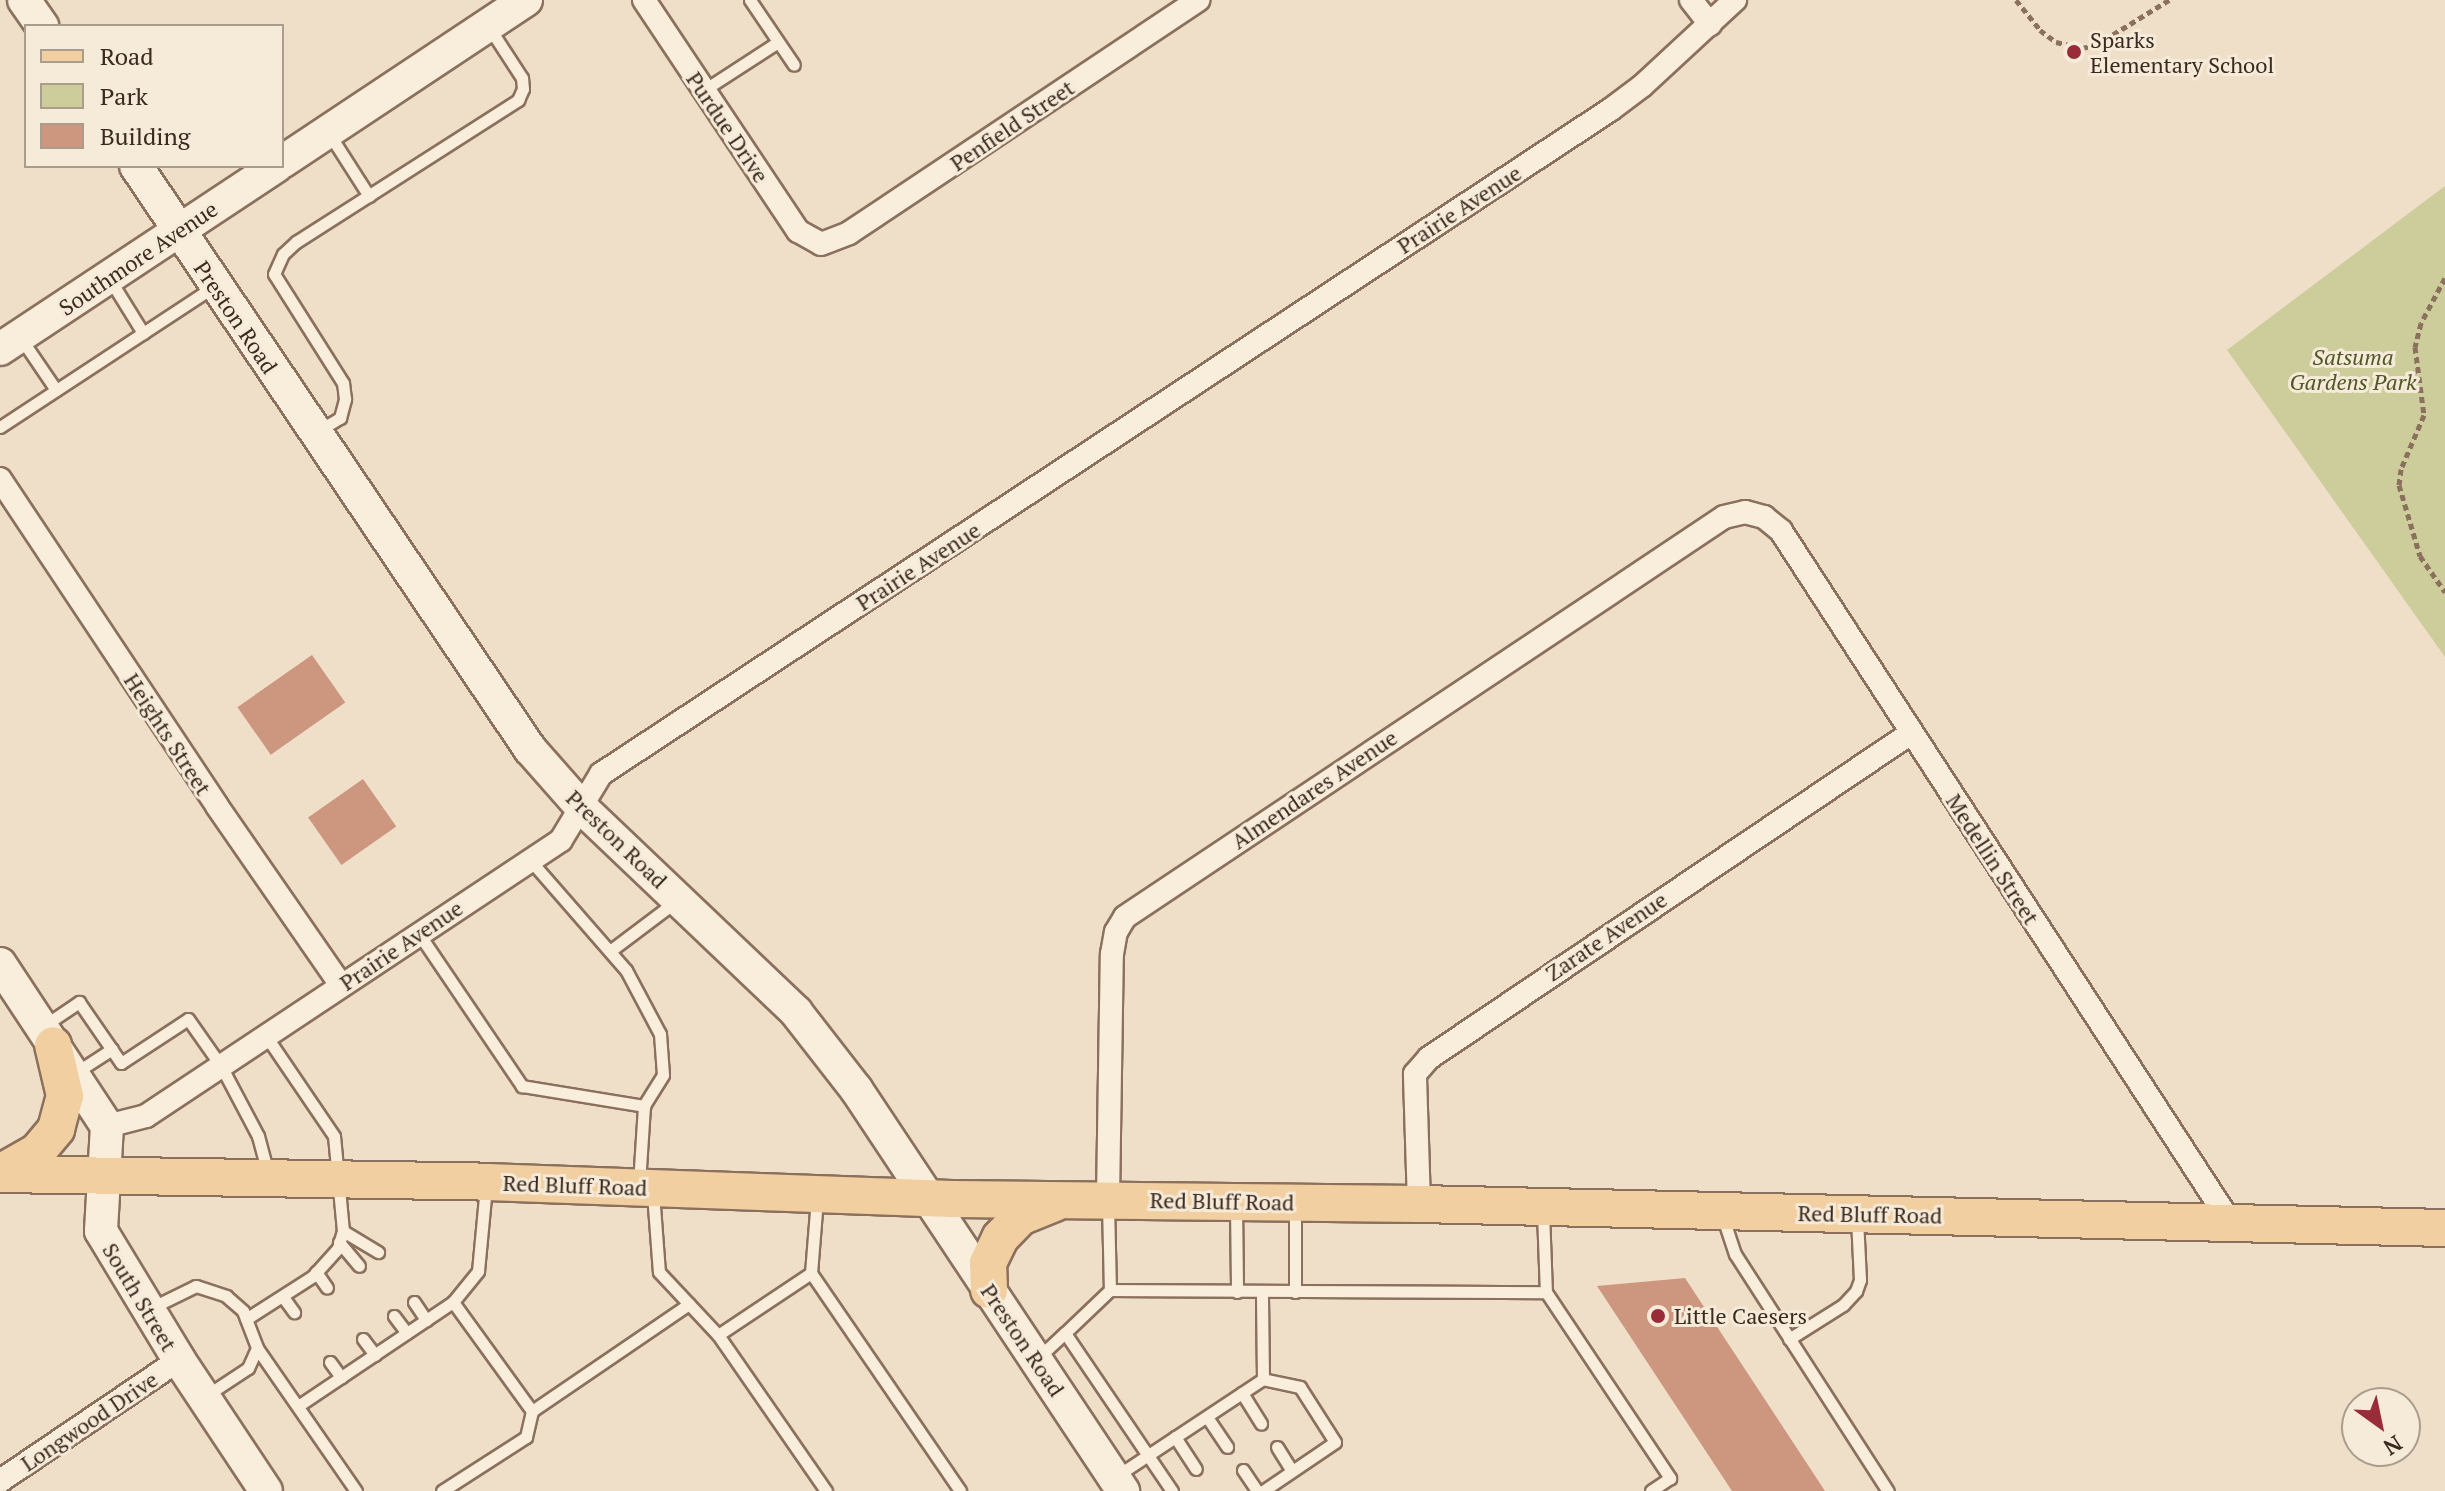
<!DOCTYPE html>
<style>
body{margin:0}
#map{position:relative;width:2445px;height:1491px;overflow:hidden;background:#efdfc8;font-family:"PT Serif",serif}
div>[style]{position:absolute}
.green>*{inset:0;background:#cdcd9b}
.building>*{inset:0;background:#cd967e;transform-origin:0 0}
.path>*{height:5px;margin-top:-2.5px;transform-origin:0;background:repeating-linear-gradient(90deg,#8b705d 0 6px,transparent 0 10px)}
.roads{filter:drop-shadow(2px 0 #8b705d) drop-shadow(-2px 0 #8b705d) drop-shadow(0 2px #8b705d) drop-shadow(0 -2px #8b705d)}
.service>*{height:11px;margin:-5.5px;padding:0 5.5px;transform-origin:5.5px;border-radius:5.5px;background:#f9eddc}
.minor>*{height:22px;margin:-11px;padding:0 11px;transform-origin:11px;border-radius:11px;background:#f9eddc}
.secondary>*{height:32px;margin:-16px;padding:0 16px;transform-origin:16px;border-radius:16px;background:#f9eddc}
.primary>*{height:36px;margin:-18px;padding:0 18px;transform-origin:18px;border-radius:18px;background:#f1cfa1}
.dots>*{width:22px;height:22px;translate:-50% -50%;box-sizing:border-box;border:4px solid #f6ead8;border-radius:50%}
span{translate:-50% -50%;white-space:nowrap;text-align:center;line-height:1.15;-webkit-text-stroke:6px #f6ead8;paint-order:stroke}
.poi-label{font-size:22px;color:#3b2a20}
.left{translate:0 -50%;text-align:left}
.street-label{font-size:22px;color:#3b2a20}
.park-label{font-size:22px;color:#515827;font-style:italic}
.legend{position:absolute;left:24px;top:24px;width:260px;height:144px;box-sizing:border-box;background:#f6ead8;border:2px solid #ab9d8e;margin:0;padding:10px 14px;list-style:none;font-size:24px;color:#3b2a20}
.legend li{display:flex;align-items:center;gap:16px;height:40px}
.legend b{width:40px;border:2px solid #ab9d8e}
.north{position:absolute;left:2341px;top:1387px;width:80px;height:80px;box-sizing:border-box;background:#f6ead8;border:2px solid #ab9d8e;border-radius:50%;rotate:147deg;font-size:22px;font-weight:700;line-height:32px;text-align:center;color:#3b2a20}
.north::after{content:'';display:block;margin:auto;width:28px;height:36px;background:#9a2c3a;clip-path:polygon(50% 0,100% 100%,50% 72%,0 100%)}
</style>
<div id="map">
<div class="green">
<i style="clip-path:polygon(2445px 186px,2445px 657px,2227px 350px)"></i>
</div>
<div class="building">
<i style="left:312px;top:655px;width:58px;height:91px;rotate:55deg"></i>
<i style="left:363px;top:779px;width:58px;height:67px;rotate:55deg"></i>
<i style="clip-path:polygon(1685px 1278px,1825px 1491px,1732px 1491px,1597px 1286px)"></i>
</div>
<div class="path">
<i style="left:2016px;top:0;width:38px;rotate:51deg"></i>
<i style="left:2040px;top:30px;width:20px;rotate:37deg"></i>
<i style="left:2056px;top:42px;width:27px;rotate:13deg"></i>
<i style="left:2082px;top:48px;width:14px;rotate:-12deg"></i>
<i style="left:2096px;top:45px;width:86px;rotate:-31.7deg"></i>
<i style="left:2445px;top:278px;width:51px;rotate:118.1deg"></i>
<i style="left:2421px;top:323px;width:25px;rotate:104deg"></i>
<i style="left:2415px;top:347px;width:69px;rotate:82.5deg"></i>
<i style="left:2424px;top:415px;width:59px;rotate:113.1deg"></i>
<i style="left:2401px;top:469px;width:16px;rotate:97deg"></i>
<i style="left:2399px;top:485px;width:74px;rotate:73.5deg"></i>
<i style="left:2420px;top:556px;width:44px;rotate:55.2deg"></i>
</div>
<div class="roads">
<div class="service">
<i style="left:750px;top:0;width:78px;rotate:55.9deg"></i>
<i style="left:704px;top:90px;width:88px;rotate:-33deg"></i>
<i style="left:328px;top:132px;width:76px;rotate:57.4deg"></i>
<i style="left:109px;top:278px;width:65px;rotate:58.3deg"></i>
<i style="left:20px;top:337px;width:64px;rotate:55.8deg"></i>
<i style="left:0;top:427px;width:257px;rotate:-33.3deg"></i>
<i style="left:318px;top:431px;width:26px;rotate:-31deg"></i>
<i style="left:340px;top:418px;width:20px;rotate:-75deg"></i>
<i style="left:345px;top:399px;width:16px;rotate:-97deg"></i>
<i style="left:343px;top:383px;width:129px;rotate:-122.3deg"></i>
<i style="left:274px;top:274px;width:22px;rotate:-66deg"></i>
<i style="left:283px;top:254px;width:18px;rotate:-43deg"></i>
<i style="left:296px;top:242px;width:264px;rotate:-32.6deg"></i>
<i style="left:518px;top:100px;width:12px;rotate:-66deg"></i>
<i style="left:523px;top:89px;width:11px;rotate:-95deg"></i>
<i style="left:522px;top:78px;width:59px;rotate:-123.1deg"></i>
<i style="left:530px;top:860px;width:146px;rotate:48.9deg"></i>
<i style="left:626px;top:970px;width:72px;rotate:62deg"></i>
<i style="left:660px;top:1034px;width:41px;rotate:85.8deg"></i>
<i style="left:663px;top:1075px;width:36px;rotate:122deg"></i>
<i style="left:644px;top:1106px;width:77px;rotate:93.7deg"></i>
<i style="left:419px;top:934px;width:184px;rotate:55.9deg"></i>
<i style="left:522px;top:1086px;width:124px;rotate:9.3deg"></i>
<i style="left:610px;top:951px;width:81px;rotate:-37deg"></i>
<i style="left:42px;top:1027px;width:45px;rotate:-34deg"></i>
<i style="left:79px;top:1002px;width:74px;rotate:55.5deg"></i>
<i style="left:121px;top:1063px;width:80px;rotate:-33.3deg"></i>
<i style="left:188px;top:1019px;width:57px;rotate:54.9deg"></i>
<i style="left:221px;top:1066px;width:79px;rotate:62.1deg"></i>
<i style="left:258px;top:1136px;width:39px;rotate:75deg"></i>
<i style="left:75px;top:1073px;width:44px;rotate:-33deg"></i>
<i style="left:653px;top:1193px;width:79px;rotate:85.7deg"></i>
<i style="left:659px;top:1272px;width:86px;rotate:46.9deg"></i>
<i style="left:718px;top:1335px;width:190px;rotate:55.3deg"></i>
<i style="left:1108px;top:1204px;width:86px;rotate:88.7deg"></i>
<i style="left:1110px;top:1290px;width:62px;rotate:136.3deg"></i>
<i style="left:1065px;top:1333px;width:191px;rotate:55.9deg"></i>
<i style="left:1236px;top:1205px;width:87px;rotate:89.3deg"></i>
<i style="left:1543px;top:1212px;width:80px;rotate:87.9deg"></i>
<i style="left:1722px;top:1215px;width:41px;rotate:71.6deg"></i>
<i style="left:1735px;top:1254px;width:282px;rotate:57.2deg"></i>
<i style="left:343px;top:1231px;width:41px;rotate:31deg"></i>
<i style="left:339px;top:1242px;width:31px;rotate:50deg"></i>
<i style="left:316px;top:1272px;width:19px;rotate:55deg"></i>
<i style="left:811px;top:1273px;width:75px;rotate:-85.4deg"></i>
<i style="left:1110px;top:1290px;width:436px;rotate:0.3deg"></i>
<i style="left:1546px;top:1292px;width:224px;rotate:56.3deg"></i>
<i style="left:1670px;top:1478px;width:23px;rotate:146deg"></i>
<i style="left:1295px;top:1292px;width:83px;rotate:-90deg"></i>
<i style="left:283px;top:1297px;width:19px;rotate:54deg"></i>
<i style="left:414px;top:1302px;width:22px;rotate:56deg"></i>
<i style="left:453px;top:1302px;width:40px;rotate:-51deg"></i>
<i style="left:478px;top:1271px;width:84px;rotate:-84.6deg"></i>
<i style="left:151px;top:1308px;width:50px;rotate:-26.1deg"></i>
<i style="left:196px;top:1286px;width:32px;rotate:18deg"></i>
<i style="left:226px;top:1296px;width:23px;rotate:41deg"></i>
<i style="left:243px;top:1311px;width:40px;rotate:69deg"></i>
<i style="left:257px;top:1348px;width:22px;rotate:114deg"></i>
<i style="left:248px;top:1368px;width:49px;rotate:146.6deg"></i>
<i style="left:394px;top:1316px;width:21px;rotate:53deg"></i>
<i style="left:246px;top:1319px;width:80px;rotate:-32.7deg"></i>
<i style="left:313px;top:1276px;width:38px;rotate:-48deg"></i>
<i style="left:338px;top:1248px;width:18px;rotate:-74deg"></i>
<i style="left:343px;top:1231px;width:95px;rotate:-95.4deg"></i>
<i style="left:334px;top:1136px;width:121px;rotate:-124.2deg"></i>
<i style="left:718px;top:1335px;width:112px;rotate:-33.7deg"></i>
<i style="left:811px;top:1273px;width:264px;rotate:55.6deg"></i>
<i style="left:363px;top:1339px;width:20px;rotate:53deg"></i>
<i style="left:1789px;top:1339px;width:64px;rotate:-32.2deg"></i>
<i style="left:1843px;top:1305px;width:19px;rotate:-47deg"></i>
<i style="left:1856px;top:1291px;width:12px;rotate:-70deg"></i>
<i style="left:1860px;top:1280px;width:62px;rotate:-92.8deg"></i>
<i style="left:257px;top:1348px;width:174px;rotate:55.3deg"></i>
<i style="left:1039px;top:1357px;width:35px;rotate:-43deg"></i>
<i style="left:330px;top:1362px;width:19px;rotate:54deg"></i>
<i style="left:1242px;top:1393px;width:36px;rotate:58deg"></i>
<i style="left:298px;top:1406px;width:187px;rotate:-33.9deg"></i>
<i style="left:453px;top:1302px;width:135px;rotate:54.1deg"></i>
<i style="left:532px;top:1411px;width:190px;rotate:-34.3deg"></i>
<i style="left:1207px;top:1417px;width:36px;rotate:56deg"></i>
<i style="left:1175px;top:1437px;width:38px;rotate:57deg"></i>
<i style="left:1277px;top:1447px;width:28px;rotate:58deg"></i>
<i style="left:1243px;top:1470px;width:25px;rotate:56deg"></i>
<i style="left:1115px;top:1477px;width:178px;rotate:-33.5deg"></i>
<i style="left:1263px;top:1379px;width:87px;rotate:-90.7deg"></i>
<i style="left:442px;top:1491px;width:100px;rotate:-32.7deg"></i>
<i style="left:526px;top:1437px;width:27px;rotate:-77deg"></i>
<i style="left:1263px;top:1491px;width:87px;rotate:-34.2deg"></i>
<i style="left:1335px;top:1442px;width:65px;rotate:-122.5deg"></i>
<i style="left:1300px;top:1387px;width:38px;rotate:-168deg"></i>
</div>
<div class="minor">
<i style="left:644px;top:0;width:278px;rotate:56.3deg"></i>
<i style="left:798px;top:231px;width:26px;rotate:29deg"></i>
<i style="left:821px;top:244px;width:30px;rotate:-21deg"></i>
<i style="left:849px;top:233px;width:420px;rotate:-33.7deg"></i>
<i style="left:1691px;top:0;width:31px;rotate:52deg"></i>
<i style="left:0;top:479px;width:392px;rotate:56.4deg"></i>
<i style="left:217px;top:806px;width:218px;rotate:55.3deg"></i>
<i style="left:107px;top:1126px;width:40px;rotate:-14.4deg"></i>
<i style="left:146px;top:1116px;width:498px;rotate:-33.6deg"></i>
<i style="left:561px;top:840px;width:77px;rotate:-58.8deg"></i>
<i style="left:601px;top:774px;width:1208px;rotate:-33.35deg"></i>
<i style="left:1610px;top:110px;width:40px;rotate:-37deg"></i>
<i style="left:1642px;top:86px;width:127px;rotate:-42.8deg"></i>
<i style="left:1108px;top:1199px;width:245px;rotate:-89.1deg"></i>
<i style="left:1112px;top:954px;width:22px;rotate:-80deg"></i>
<i style="left:1116px;top:932px;width:17px;rotate:-59deg"></i>
<i style="left:1125px;top:917px;width:720px;rotate:-33.73deg"></i>
<i style="left:1724px;top:517px;width:22px;rotate:-13deg"></i>
<i style="left:1745px;top:512px;width:20px;rotate:15deg"></i>
<i style="left:1764px;top:517px;width:22px;rotate:39deg"></i>
<i style="left:1781px;top:531px;width:824px;rotate:56.98deg"></i>
<i style="left:1419px;top:1204px;width:130px;rotate:-91.8deg"></i>
<i style="left:1415px;top:1074px;width:21px;rotate:-49deg"></i>
<i style="left:1429px;top:1058px;width:581px;rotate:-33.99deg"></i>
<i style="left:0;top:1481px;width:216px;rotate:-34.1deg"></i>
</div>
<div class="secondary">
<i style="left:24px;top:0;width:32px;rotate:55deg"></i>
<i style="left:282px;top:162px;width:293px;rotate:-33.6deg"></i>
<i style="left:136px;top:166px;width:704px;rotate:55.95deg"></i>
<i style="left:530px;top:749px;width:79px;rotate:48.6deg"></i>
<i style="left:582px;top:808px;width:296px;rotate:43.6deg"></i>
<i style="left:796px;top:1012px;width:98px;rotate:52.1deg"></i>
<i style="left:856px;top:1089px;width:483px;rotate:56.4deg"></i>
<i style="left:0;top:349px;width:331px;rotate:-33.5deg"></i>
<i style="left:0;top:964px;width:194px;rotate:56.6deg"></i>
<i style="left:107px;top:1126px;width:105px;rotate:93.3deg"></i>
<i style="left:101px;top:1231px;width:151px;rotate:58.8deg"></i>
<i style="left:179px;top:1360px;width:157px;rotate:56.4deg"></i>
</div>
<div class="primary">
<i style="left:0;top:1173px;width:43px;rotate:-29.6deg"></i>
<i style="left:37px;top:1152px;width:30px;rotate:-50deg"></i>
<i style="left:56px;top:1129px;width:34px;rotate:-75deg"></i>
<i style="left:65px;top:1096px;width:52px;rotate:-103.2deg"></i>
<i style="left:0;top:1174px;width:487px;rotate:0.9deg"></i>
<i style="left:487px;top:1182px;width:465px;rotate:2.1deg"></i>
<i style="left:952px;top:1199px;width:467px;rotate:0.6deg"></i>
<i style="left:1419px;top:1204px;width:1026px;rotate:1.34deg"></i>
<i style="left:989px;top:1290px;width:27px;rotate:-92deg"></i>
<i style="left:988px;top:1263px;width:28px;rotate:-64deg"></i>
<i style="left:1000px;top:1238px;width:29px;rotate:-46deg"></i>
<i style="left:1020px;top:1217px;width:38px;rotate:-22deg"></i>
</div>
</div>
<div class="dots">
<i style="left:2074px;top:52px;background:#9a2c3a"></i>
<i style="left:1658px;top:1316px;background:#9a2c3a"></i>
</div>
<div class="poi-label">
<span class="left" style="left:2090px;top:52px">Sparks<br>Elementary School</span>
<span class="left" style="left:1674px;top:1316px">Little Caesers</span>
</div>
<div class="street-label">
<span style="left:1012px;top:125px;rotate:-34deg">Penfield Street</span>
<span style="left:728px;top:127px;rotate:56deg">Purdue Drive</span>
<span style="left:1459px;top:209px;rotate:-33deg">Prairie Avenue</span>
<span style="left:138px;top:258px;rotate:-34deg">Southmore Avenue</span>
<span style="left:236px;top:317px;rotate:56deg">Preston Road</span>
<span style="left:918px;top:566px;rotate:-33deg">Prairie Avenue</span>
<span style="left:168px;top:734px;rotate:57deg">Heights Street</span>
<span style="left:1314px;top:789px;rotate:-34deg">Almendares Avenue</span>
<span style="left:617px;top:839px;rotate:44deg">Preston Road</span>
<span style="left:1993px;top:859px;rotate:57deg">Medellin Street</span>
<span style="left:1606px;top:936px;rotate:-34deg">Zarate Avenue</span>
<span style="left:401px;top:945px;rotate:-34deg">Prairie Avenue</span>
<span style="left:575px;top:1185px;rotate:2deg">Red Bluff Road</span>
<span style="left:1222px;top:1201px;rotate:1deg">Red Bluff Road</span>
<span style="left:1870px;top:1214px;rotate:1deg">Red Bluff Road</span>
<span style="left:140px;top:1297px;rotate:59deg">South Street</span>
<span style="left:1023px;top:1340px;rotate:56deg">Preston Road</span>
<span style="left:89px;top:1421px;rotate:-34deg">Longwood Drive</span>
</div>
<div class="park-label">
<span style="left:2353px;top:369px">Satsuma<br>Gardens Park</span>
</div>
<ul class="legend">
<li><b style="height:10px;background:#f1cfa1"></b>Road</li>
<li><b style="height:22px;background:#cdcd9b"></b>Park</li>
<li><b style="height:22px;background:#cd967e"></b>Building</li>
</ul>
<div class="north">N</div>
</div>
